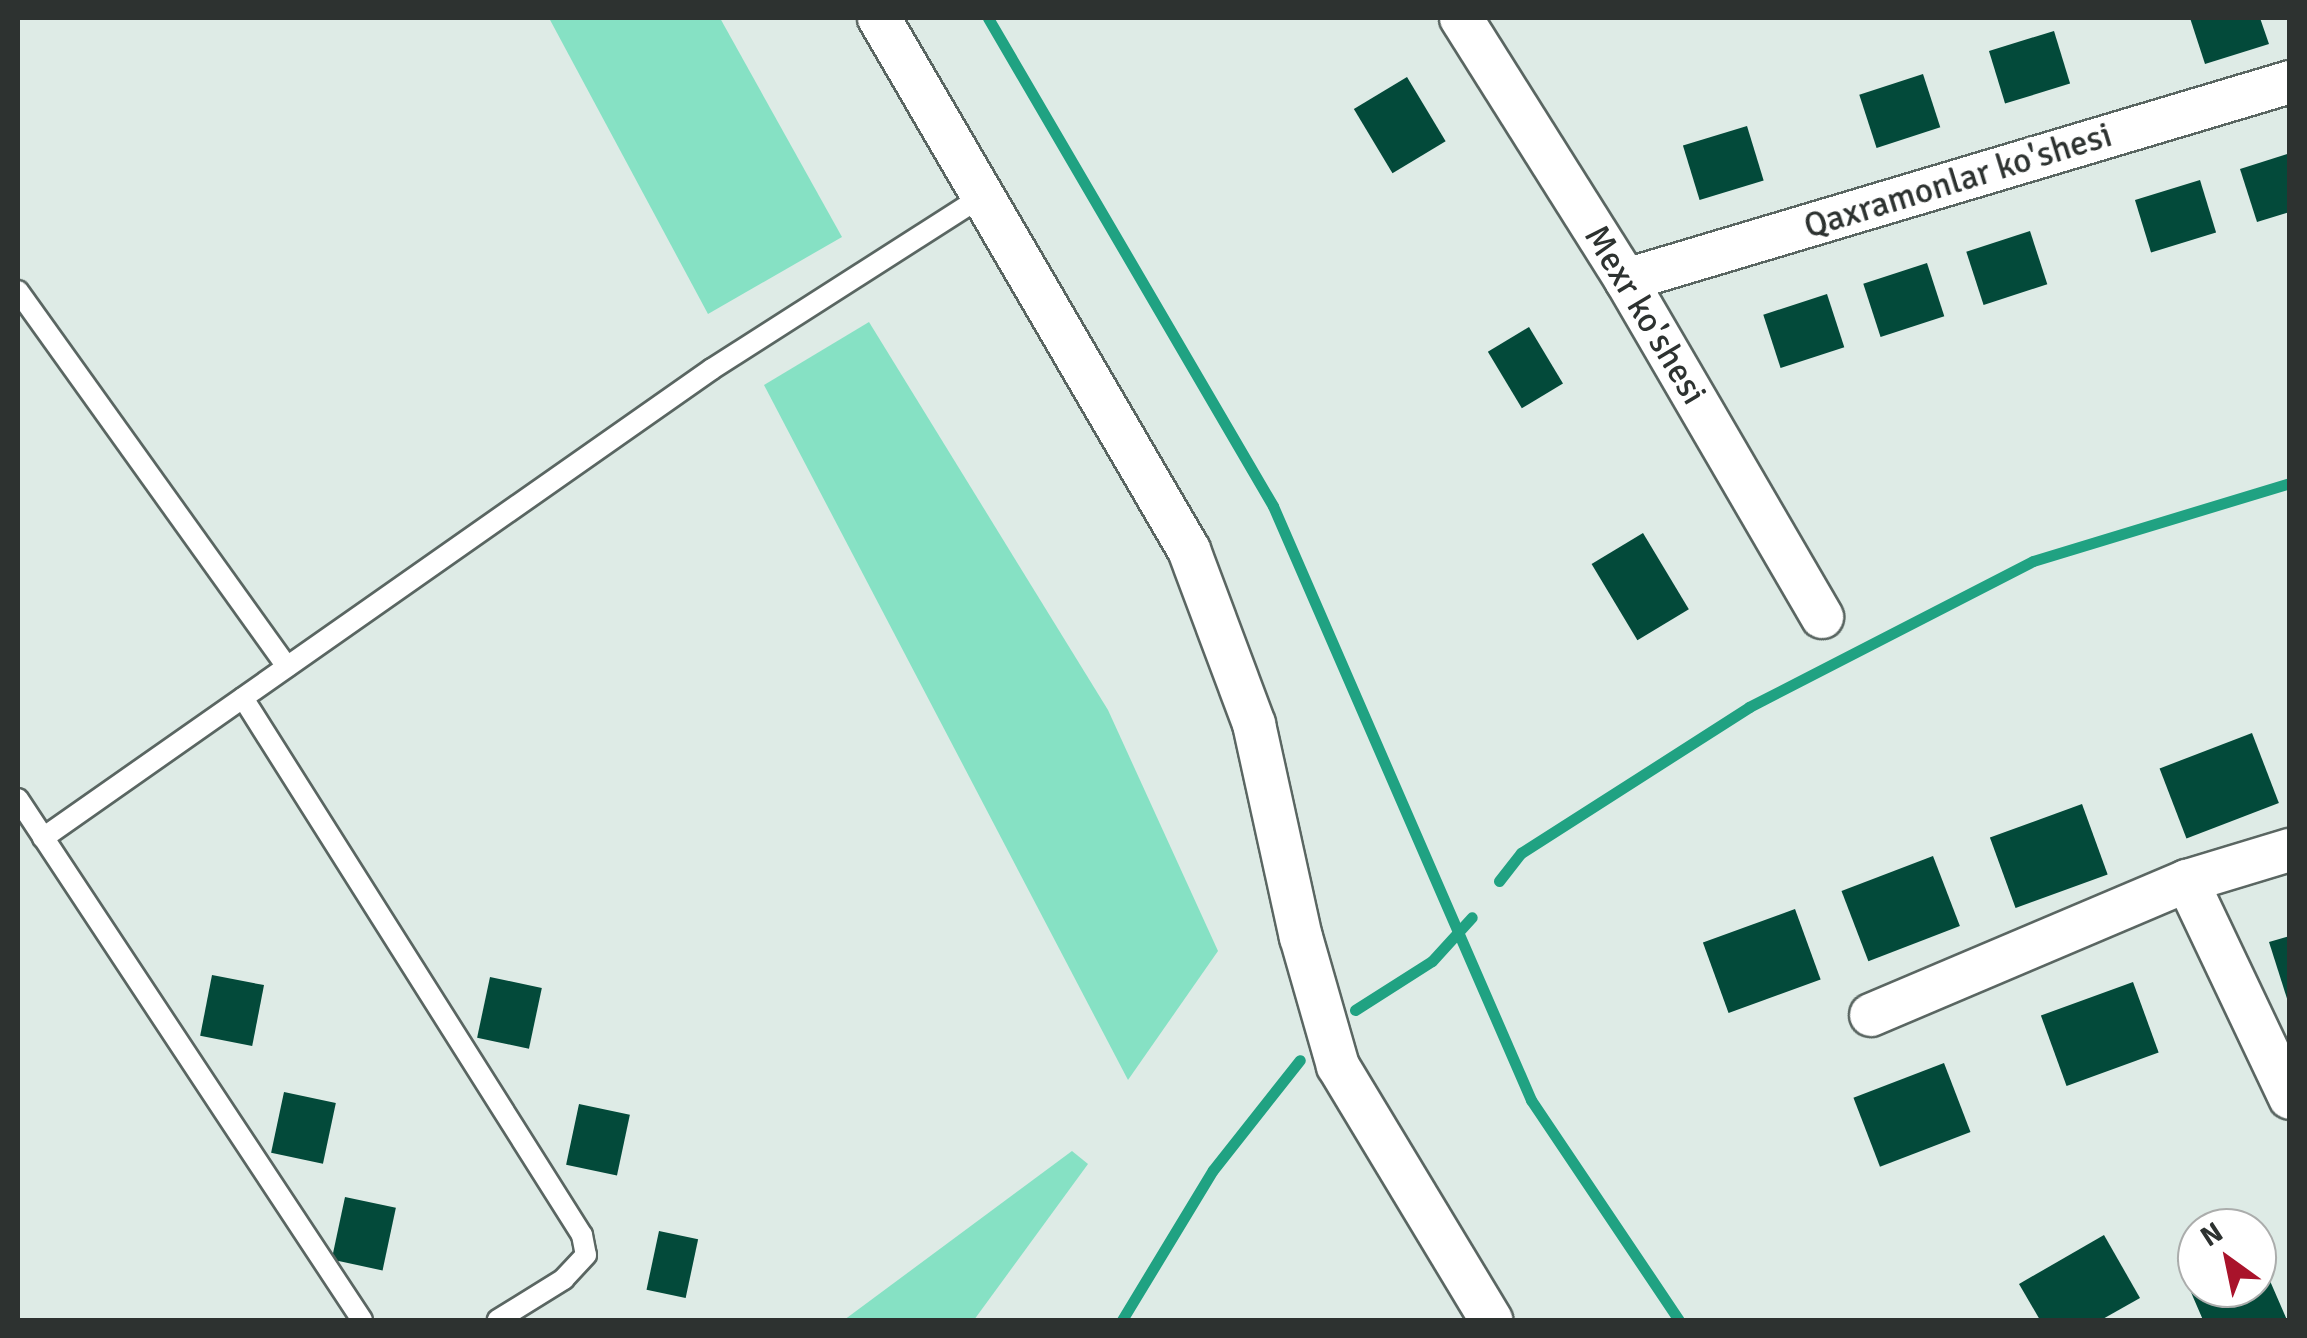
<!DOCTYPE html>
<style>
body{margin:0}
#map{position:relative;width:2307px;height:1338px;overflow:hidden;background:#deebe6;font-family:Signika,sans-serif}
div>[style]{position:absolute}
.green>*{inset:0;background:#86e1c4}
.stream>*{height:11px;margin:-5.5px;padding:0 5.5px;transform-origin:5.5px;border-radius:5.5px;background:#20a282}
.building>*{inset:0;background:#034a3a;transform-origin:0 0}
.roads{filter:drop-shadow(2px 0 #5a6662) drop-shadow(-2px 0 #5a6662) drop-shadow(0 2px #5a6662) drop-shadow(0 -2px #5a6662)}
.lane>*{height:20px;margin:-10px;padding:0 10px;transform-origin:10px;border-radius:10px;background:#fff}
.street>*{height:42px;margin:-21px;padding:0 21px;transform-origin:21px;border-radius:21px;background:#fff}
span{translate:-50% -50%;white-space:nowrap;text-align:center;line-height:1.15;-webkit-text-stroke:10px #fff;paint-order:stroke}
.street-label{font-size:35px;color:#2d3230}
.frame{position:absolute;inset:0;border:20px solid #2d3230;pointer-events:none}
.north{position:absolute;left:2177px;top:1208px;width:100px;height:100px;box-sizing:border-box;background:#fff;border:2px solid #abadac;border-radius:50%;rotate:327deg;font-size:28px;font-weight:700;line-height:40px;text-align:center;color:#2d3230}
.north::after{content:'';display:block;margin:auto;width:35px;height:45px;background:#a9132b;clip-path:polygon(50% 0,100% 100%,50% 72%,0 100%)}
</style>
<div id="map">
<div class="green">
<i style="clip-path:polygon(549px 18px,720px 18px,842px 237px,708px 314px)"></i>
<i style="clip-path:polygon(869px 322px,1108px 710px,1218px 951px,1128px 1080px,764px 385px)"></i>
<i style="clip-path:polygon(1072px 1151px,1088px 1164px,974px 1320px,844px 1320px)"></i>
</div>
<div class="stream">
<i style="left:988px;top:18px;width:565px;rotate:59.71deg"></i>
<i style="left:1273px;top:506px;width:648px;rotate:66.52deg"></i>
<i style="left:1531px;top:1100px;width:265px;rotate:56.1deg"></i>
<i style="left:1499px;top:881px;width:36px;rotate:-52deg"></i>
<i style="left:1521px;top:853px;width:271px;rotate:-32.6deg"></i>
<i style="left:1749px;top:707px;width:319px;rotate:-27.2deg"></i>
<i style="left:2033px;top:561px;width:269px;rotate:-16.9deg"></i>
<i style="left:1355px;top:1010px;width:91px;rotate:-32.5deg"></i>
<i style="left:1432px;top:961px;width:59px;rotate:-47.7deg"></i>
<i style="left:1122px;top:1320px;width:175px;rotate:-58.8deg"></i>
<i style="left:1213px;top:1170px;width:140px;rotate:-51.7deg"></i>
</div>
<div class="building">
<i style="clip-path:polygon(2190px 18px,2260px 18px,2269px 44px,2205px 64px)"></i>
<i style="left:2054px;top:31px;width:55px;height:68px;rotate:73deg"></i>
<i style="left:1923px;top:74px;width:56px;height:67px;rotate:72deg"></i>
<i style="left:1407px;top:77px;width:75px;height:62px;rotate:59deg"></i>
<i style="left:1747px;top:126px;width:57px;height:67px;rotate:73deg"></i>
<i style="clip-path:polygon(2290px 153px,2290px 212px,2257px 222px,2240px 169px)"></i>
<i style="left:2200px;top:180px;width:55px;height:68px;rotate:73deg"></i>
<i style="left:2030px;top:231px;width:56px;height:67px;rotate:72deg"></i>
<i style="left:1927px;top:263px;width:56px;height:67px;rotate:72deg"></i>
<i style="left:1827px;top:294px;width:56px;height:67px;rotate:72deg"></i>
<i style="left:1529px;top:327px;width:66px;height:48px;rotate:59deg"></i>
<i style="left:1643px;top:533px;width:89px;height:60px;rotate:59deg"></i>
<i style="left:2252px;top:733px;width:75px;height:99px;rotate:69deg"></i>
<i style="left:2082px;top:804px;width:75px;height:98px;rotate:70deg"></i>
<i style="left:1933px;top:856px;width:75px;height:98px;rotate:69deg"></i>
<i style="left:1795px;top:909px;width:75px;height:98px;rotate:70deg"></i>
<i style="clip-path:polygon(2290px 936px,2290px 1005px,2289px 1005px,2269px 942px)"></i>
<i style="left:212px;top:975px;width:53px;height:62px;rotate:11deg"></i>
<i style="left:490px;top:977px;width:53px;height:62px;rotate:12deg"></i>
<i style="left:2133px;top:982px;width:75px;height:98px;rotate:70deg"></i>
<i style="left:1944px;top:1063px;width:74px;height:97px;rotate:69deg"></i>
<i style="left:284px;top:1092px;width:53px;height:62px;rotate:12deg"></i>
<i style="left:579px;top:1104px;width:52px;height:62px;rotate:12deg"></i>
<i style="left:345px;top:1197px;width:52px;height:64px;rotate:12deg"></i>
<i style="left:659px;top:1231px;width:40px;height:60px;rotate:12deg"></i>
<i style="clip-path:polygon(2104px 1235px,2140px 1298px,2101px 1320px,2040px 1320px,2019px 1284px)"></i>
<i style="clip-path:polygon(2197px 1251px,2197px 1288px,2257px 1288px,2257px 1251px,2287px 1320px,2203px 1320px,2177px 1260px)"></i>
</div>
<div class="roads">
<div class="lane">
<i style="left:18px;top:291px;width:462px;rotate:54.4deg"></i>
<i style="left:243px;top:698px;width:635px;rotate:57.74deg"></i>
<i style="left:582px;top:1235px;width:20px;rotate:79deg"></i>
<i style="left:586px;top:1255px;width:33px;rotate:133deg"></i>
<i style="left:564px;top:1279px;width:78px;rotate:148.2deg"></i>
<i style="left:18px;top:799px;width:624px;rotate:56.56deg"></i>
<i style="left:43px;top:838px;width:817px;rotate:-35.03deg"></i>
<i style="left:712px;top:369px;width:323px;rotate:-32.6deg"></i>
</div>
<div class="street">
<i style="left:879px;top:18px;width:616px;rotate:59.77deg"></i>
<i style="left:1189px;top:550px;width:186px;rotate:69.5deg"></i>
<i style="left:1254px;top:724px;width:218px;rotate:77.6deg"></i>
<i style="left:1301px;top:937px;width:134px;rotate:74deg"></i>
<i style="left:1338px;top:1066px;width:297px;rotate:58.9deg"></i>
<i style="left:1461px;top:18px;width:310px;rotate:57.8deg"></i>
<i style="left:1626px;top:280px;width:390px;rotate:59.8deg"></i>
<i style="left:1626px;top:280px;width:693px;rotate:-16.6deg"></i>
<i style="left:2187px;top:881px;width:240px;rotate:64.6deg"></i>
<i style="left:1871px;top:1015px;width:343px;rotate:-23deg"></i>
<i style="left:2187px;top:881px;width:108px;rotate:-16.8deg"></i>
</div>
</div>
<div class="street-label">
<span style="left:1958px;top:181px;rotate:-17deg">Qaxramonlar ko'shesi</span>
<span style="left:1645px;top:315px;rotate:59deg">Mexr ko'shesi</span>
</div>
<div class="frame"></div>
<div class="north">N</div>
</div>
